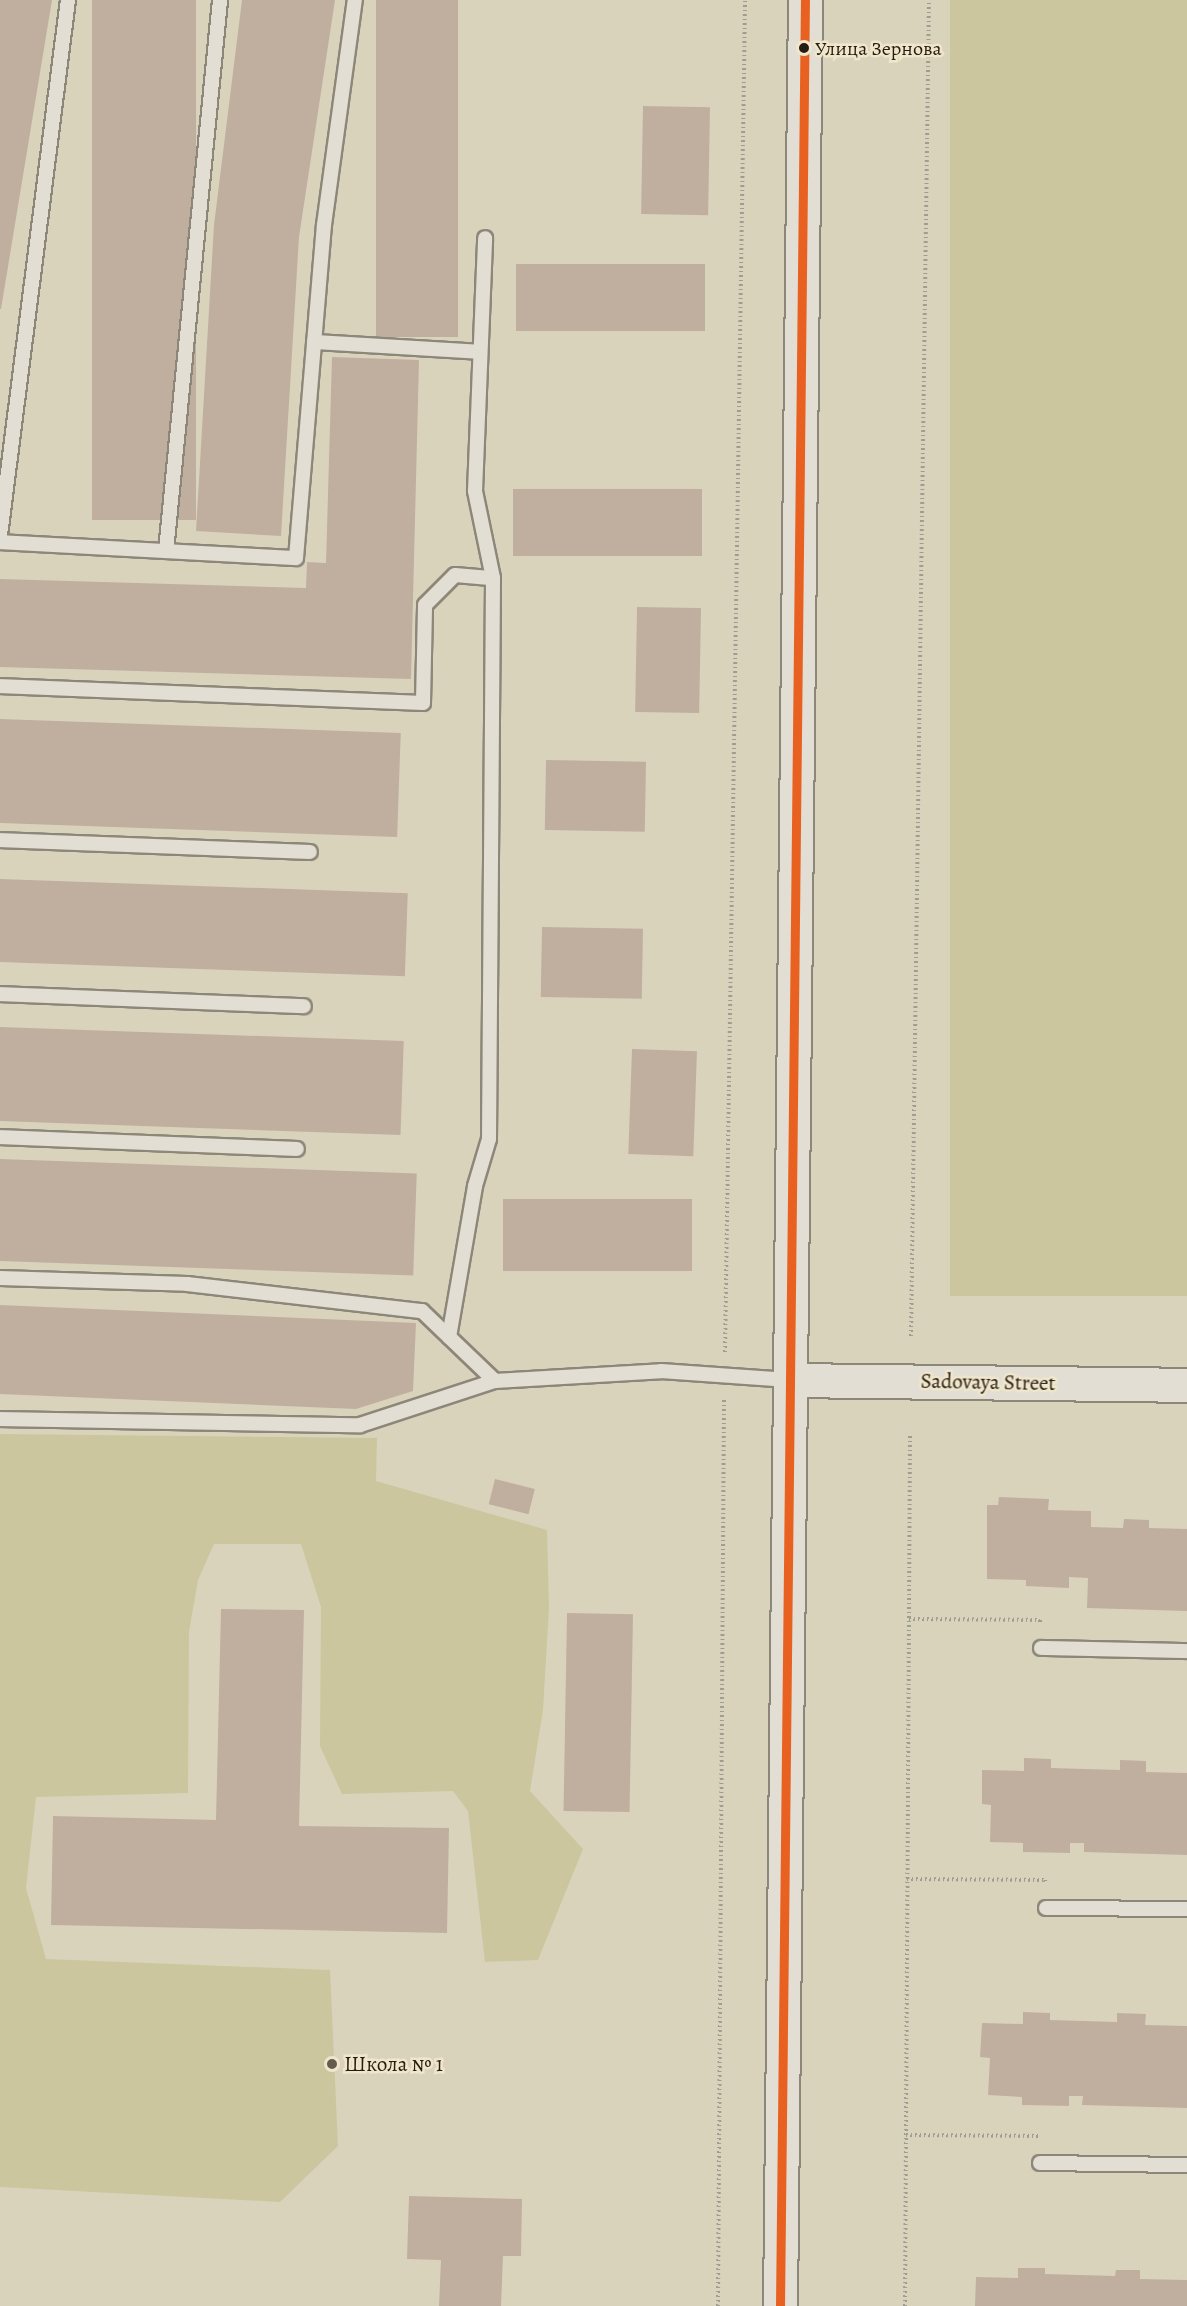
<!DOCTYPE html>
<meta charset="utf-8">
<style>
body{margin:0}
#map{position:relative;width:1187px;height:2306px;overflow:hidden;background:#dad3bc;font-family:Alegreya,serif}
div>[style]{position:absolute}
.green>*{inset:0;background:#cbc69e;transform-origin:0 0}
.building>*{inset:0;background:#c0af9f;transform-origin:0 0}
.path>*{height:4px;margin-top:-2px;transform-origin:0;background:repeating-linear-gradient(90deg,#9f9c92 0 1.5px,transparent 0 4.5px)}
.roads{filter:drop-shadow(2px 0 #8c8779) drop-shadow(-2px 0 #8c8779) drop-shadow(0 2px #8c8779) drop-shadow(0 -2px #8c8779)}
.service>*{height:14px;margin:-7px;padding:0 7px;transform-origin:7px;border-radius:7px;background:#e2ded3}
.tertiary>*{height:33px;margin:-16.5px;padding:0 16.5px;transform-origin:16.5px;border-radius:16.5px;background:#e2ded3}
.secondary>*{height:33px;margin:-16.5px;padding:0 16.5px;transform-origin:16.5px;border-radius:16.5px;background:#e2ded3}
.bus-1>*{height:9px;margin:-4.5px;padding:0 4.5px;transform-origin:4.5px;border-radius:4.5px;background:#e86121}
.dots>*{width:16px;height:16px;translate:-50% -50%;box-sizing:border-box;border:3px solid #efe6cb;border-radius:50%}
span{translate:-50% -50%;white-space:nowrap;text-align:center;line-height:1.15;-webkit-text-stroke:5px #efe6cb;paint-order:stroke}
.bus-label{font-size:20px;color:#271c12}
.left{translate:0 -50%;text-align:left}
.street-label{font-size:21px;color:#271c12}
.poi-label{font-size:21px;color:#271c12}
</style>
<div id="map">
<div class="green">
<i style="left:950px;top:0;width:237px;height:1296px"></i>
<i style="clip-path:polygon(0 1434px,377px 1438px,376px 1481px,547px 1530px,549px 1608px,543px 1710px,530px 1791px,583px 1849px,538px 1960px,485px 1962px,468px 1811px,453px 1791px,342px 1794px,320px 1746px,321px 1607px,301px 1544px,214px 1544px,198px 1580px,189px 1632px,188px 1793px,36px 1797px,26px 1888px,46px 1959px,330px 1970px,338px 2146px,280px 2202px,0 2187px)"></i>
</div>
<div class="building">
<i style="clip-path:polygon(0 0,52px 0,1px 309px,0 309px)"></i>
<i style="left:92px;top:0;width:104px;height:520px"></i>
<i style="clip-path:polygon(242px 0,335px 0,299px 237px,281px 536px,196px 531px,214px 225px)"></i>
<i style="left:376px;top:0;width:82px;height:337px"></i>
<i style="left:643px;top:106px;width:67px;height:108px;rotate:1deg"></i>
<i style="left:516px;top:264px;width:189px;height:67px"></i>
<i style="clip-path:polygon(332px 357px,419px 360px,411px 679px,0 667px,0 579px,306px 588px,307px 562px,326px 563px)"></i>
<i style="left:513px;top:489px;width:189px;height:67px"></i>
<i style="left:637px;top:607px;width:64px;height:105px;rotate:1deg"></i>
<i style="left:0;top:719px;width:401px;height:104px;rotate:2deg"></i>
<i style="left:546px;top:760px;width:100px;height:70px;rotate:1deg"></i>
<i style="left:0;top:879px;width:408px;height:83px;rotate:2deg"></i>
<i style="left:542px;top:927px;width:101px;height:70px;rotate:1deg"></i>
<i style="left:0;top:1027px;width:404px;height:94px;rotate:2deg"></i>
<i style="left:632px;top:1049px;width:65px;height:105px;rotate:2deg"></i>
<i style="left:0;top:1159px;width:417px;height:102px;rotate:2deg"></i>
<i style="left:503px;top:1199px;width:189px;height:72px"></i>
<i style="clip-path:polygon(0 1305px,416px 1323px,413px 1391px,356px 1409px,0 1394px)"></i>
<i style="left:495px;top:1479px;width:41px;height:26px;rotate:14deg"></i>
<i style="clip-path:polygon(999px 1497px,1049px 1499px,1048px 1510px,1091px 1511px,1091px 1527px,1123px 1528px,1124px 1519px,1149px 1520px,1149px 1528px,1187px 1529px,1187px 1611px,1087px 1608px,1088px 1578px,1069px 1577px,1069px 1588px,1026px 1586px,1026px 1580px,987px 1579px,987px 1505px,998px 1505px)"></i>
<i style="clip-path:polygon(221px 1609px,304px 1610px,299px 1826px,449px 1828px,447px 1933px,51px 1925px,53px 1816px,216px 1820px)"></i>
<i style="left:567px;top:1613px;width:66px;height:198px;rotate:1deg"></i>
<i style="clip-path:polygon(1024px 1758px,1051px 1759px,1051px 1768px,1120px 1770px,1120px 1760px,1146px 1761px,1146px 1772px,1187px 1773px,1187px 1855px,1084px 1852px,1084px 1843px,1070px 1843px,1070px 1853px,1023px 1852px,1023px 1843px,990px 1842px,991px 1805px,982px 1804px,982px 1770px,1024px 1771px)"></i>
<i style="clip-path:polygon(1023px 2012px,1050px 2013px,1050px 2020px,1117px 2022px,1117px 2013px,1146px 2014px,1145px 2025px,1187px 2026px,1187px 2108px,1082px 2105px,1083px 2096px,1069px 2096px,1069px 2106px,1022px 2105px,1022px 2097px,988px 2095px,990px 2058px,980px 2057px,982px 2023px,1023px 2024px)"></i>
<i style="clip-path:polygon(409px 2196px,522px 2199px,521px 2256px,503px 2256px,501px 2306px,439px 2306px,441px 2260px,407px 2259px)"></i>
<i style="clip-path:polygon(1018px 2268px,1045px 2268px,1045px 2274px,1115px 2276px,1116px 2270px,1140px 2270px,1140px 2279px,1187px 2280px,1187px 2306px,975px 2306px,976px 2277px,1018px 2278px)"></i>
</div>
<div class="path">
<i style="left:911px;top:1336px;width:1336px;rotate:-89.23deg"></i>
<i style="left:725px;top:1352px;width:1352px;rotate:-89.15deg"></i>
<i style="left:909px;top:1619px;width:131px;rotate:0.4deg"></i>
<i style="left:1040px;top:1620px;width:4px;rotate:90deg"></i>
<i style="left:907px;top:1879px;width:138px;rotate:0.4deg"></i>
<i style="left:1045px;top:1880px;width:4px;rotate:76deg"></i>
<i style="left:906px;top:2135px;width:134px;rotate:0.4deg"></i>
<i style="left:718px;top:2306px;width:908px;rotate:-89.62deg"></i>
<i style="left:905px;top:2306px;width:871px;rotate:-89.67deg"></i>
</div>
<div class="roads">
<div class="service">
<i style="left:314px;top:342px;width:166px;rotate:3.4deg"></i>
<i style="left:0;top:535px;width:539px;rotate:-82.76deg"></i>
<i style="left:0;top:542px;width:296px;rotate:3.1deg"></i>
<i style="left:296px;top:558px;width:334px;rotate:-85.2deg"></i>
<i style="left:324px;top:225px;width:227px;rotate:-82.2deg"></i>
<i style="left:166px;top:551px;width:554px;rotate:-84.4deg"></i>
<i style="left:0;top:686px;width:423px;rotate:2.3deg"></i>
<i style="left:423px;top:703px;width:98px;rotate:-88.8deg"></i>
<i style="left:425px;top:605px;width:42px;rotate:-45deg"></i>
<i style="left:455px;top:575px;width:38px;rotate:5deg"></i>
<i style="left:0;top:840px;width:310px;rotate:2.2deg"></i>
<i style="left:0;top:994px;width:304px;rotate:2.3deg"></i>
<i style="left:0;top:1137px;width:297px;rotate:2.3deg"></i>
<i style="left:0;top:1278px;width:187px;rotate:1.8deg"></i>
<i style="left:187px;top:1284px;width:237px;rotate:6.6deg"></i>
<i style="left:422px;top:1311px;width:101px;rotate:43.8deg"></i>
<i style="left:449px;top:1337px;width:153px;rotate:-80.2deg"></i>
<i style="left:475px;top:1186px;width:49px;rotate:-73.4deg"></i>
<i style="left:489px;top:1139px;width:561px;rotate:-89.59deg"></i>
<i style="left:493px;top:578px;width:89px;rotate:-101.7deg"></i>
<i style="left:475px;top:491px;width:253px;rotate:-87.7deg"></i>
<i style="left:0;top:1419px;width:360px;rotate:1deg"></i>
<i style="left:360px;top:1425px;width:142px;rotate:-18.1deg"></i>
<i style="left:495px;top:1381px;width:166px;rotate:-3.4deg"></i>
<i style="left:661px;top:1371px;width:128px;rotate:4deg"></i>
<i style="left:1041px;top:1648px;width:146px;rotate:1.2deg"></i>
<i style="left:1046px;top:1908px;width:141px;rotate:0.4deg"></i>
<i style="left:1040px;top:2163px;width:147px;rotate:0.8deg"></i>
</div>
<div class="tertiary">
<i style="left:789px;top:1380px;width:398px;rotate:0.7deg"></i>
</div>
<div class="secondary">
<i style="left:780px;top:2306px;width:2306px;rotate:-89.38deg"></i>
</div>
</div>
<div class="bus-1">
<i style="left:780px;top:2306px;width:2306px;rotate:-89.38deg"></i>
</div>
<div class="dots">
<i style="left:804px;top:48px;background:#271c12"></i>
<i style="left:332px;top:2064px;background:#665c4e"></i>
</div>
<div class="bus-label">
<span class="left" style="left:815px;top:48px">Улица Зернова</span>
</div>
<div class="street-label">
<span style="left:988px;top:1382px;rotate:1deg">Sadovaya Street</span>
</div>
<div class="poi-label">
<span class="left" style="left:344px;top:2064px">Школа № 1</span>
</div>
</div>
